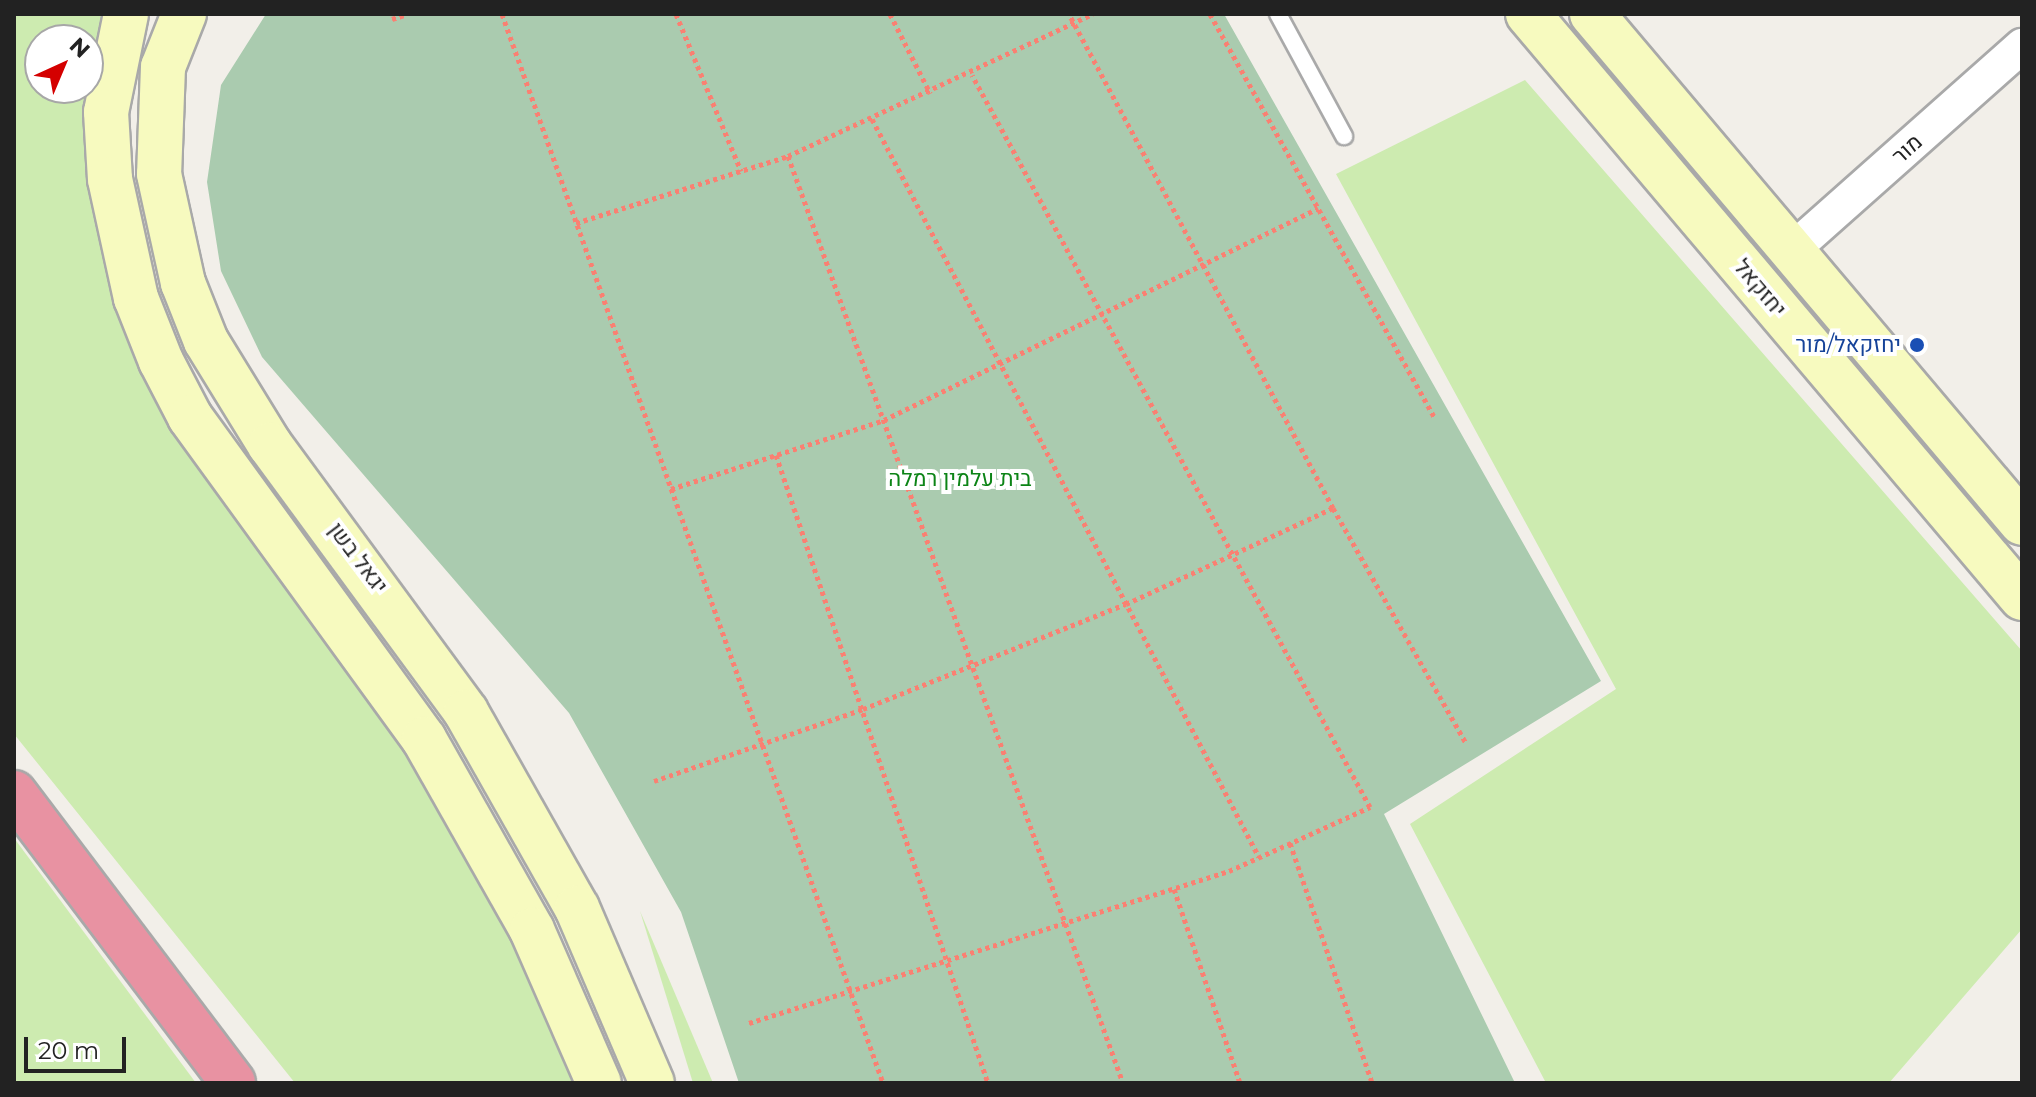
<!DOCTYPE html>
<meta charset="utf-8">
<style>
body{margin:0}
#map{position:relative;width:2036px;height:1097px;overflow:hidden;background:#f2efe9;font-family:Montserrat,Heebo,sans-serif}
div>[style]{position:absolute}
.grass>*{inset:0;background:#cdebb0}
.cemetery>*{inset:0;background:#aacbaf}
.path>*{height:5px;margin-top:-2.5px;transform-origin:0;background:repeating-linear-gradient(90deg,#fa8072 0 4px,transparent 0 8px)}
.roads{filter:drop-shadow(2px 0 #a9a9a9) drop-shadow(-2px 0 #a9a9a9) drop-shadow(0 2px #a9a9a9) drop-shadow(0 -2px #a9a9a9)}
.lane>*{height:16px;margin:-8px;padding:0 8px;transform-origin:8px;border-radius:8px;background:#fff}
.street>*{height:34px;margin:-17px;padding:0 17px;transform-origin:17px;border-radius:17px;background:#fff}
.secondary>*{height:44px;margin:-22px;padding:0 22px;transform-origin:22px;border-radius:22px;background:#f7fabf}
.highway>*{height:44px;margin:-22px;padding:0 22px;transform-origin:22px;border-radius:22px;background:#e892a2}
.dots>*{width:22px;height:22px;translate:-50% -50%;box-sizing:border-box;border:4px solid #fff;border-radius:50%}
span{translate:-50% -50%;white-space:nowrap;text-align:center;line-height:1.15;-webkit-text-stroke:8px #fff;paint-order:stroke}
.street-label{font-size:22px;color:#222}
.transit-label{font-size:22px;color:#164399}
.right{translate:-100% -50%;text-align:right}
.park-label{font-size:22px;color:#0c8416}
.frame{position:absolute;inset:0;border:16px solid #222;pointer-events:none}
.north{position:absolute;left:24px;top:24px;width:80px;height:80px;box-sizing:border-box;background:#fff;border:2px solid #a7a7a7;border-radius:50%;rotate:44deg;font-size:22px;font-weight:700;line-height:32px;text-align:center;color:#222}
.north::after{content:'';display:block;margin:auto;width:28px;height:36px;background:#d40000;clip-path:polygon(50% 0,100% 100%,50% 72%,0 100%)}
.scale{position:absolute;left:24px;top:1037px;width:102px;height:36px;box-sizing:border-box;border:4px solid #222;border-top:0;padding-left:10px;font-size:24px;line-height:28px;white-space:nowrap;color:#222;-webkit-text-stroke:6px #fff;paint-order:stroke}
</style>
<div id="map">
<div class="grass">
<i style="clip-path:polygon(evenodd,14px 14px,115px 14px,142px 370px,193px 461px,355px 658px,531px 969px,580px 1083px,295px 1083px,14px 734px,14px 14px,40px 40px,88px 40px,88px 88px,40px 88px,40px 40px)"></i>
<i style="clip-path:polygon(1525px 80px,2022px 651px,2022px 929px,1889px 1083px,1546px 1083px,1410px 824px,1616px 689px,1336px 174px)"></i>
<i style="clip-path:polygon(14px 838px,196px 1083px,14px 1083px)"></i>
<i style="clip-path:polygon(640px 911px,713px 1083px,693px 1083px)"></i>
</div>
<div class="cemetery">
<i style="clip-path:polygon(266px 14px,1224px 14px,1601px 681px,1384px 814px,1515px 1083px,739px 1083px,681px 912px,569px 713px,262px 357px,221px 271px,207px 182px,221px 85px)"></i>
</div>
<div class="path">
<i style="left:502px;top:14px;width:1135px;rotate:70.38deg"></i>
<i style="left:676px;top:14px;width:170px;rotate:67.5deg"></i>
<i style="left:890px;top:14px;width:89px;rotate:63.1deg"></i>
<i style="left:1210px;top:14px;width:462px;rotate:60.9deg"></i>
<i style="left:392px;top:19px;width:16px;rotate:-18deg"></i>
<i style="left:872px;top:119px;width:833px;rotate:62.33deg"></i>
<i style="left:788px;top:156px;width:986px;rotate:70.13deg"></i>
<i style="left:576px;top:223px;width:222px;rotate:-17.5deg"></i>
<i style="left:788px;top:156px;width:336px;rotate:-25deg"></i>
<i style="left:776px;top:455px;width:663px;rotate:71.35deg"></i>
<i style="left:671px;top:489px;width:224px;rotate:-17.9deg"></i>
<i style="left:884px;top:420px;width:483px;rotate:-26deg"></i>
<i style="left:1333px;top:508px;width:270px;rotate:60.5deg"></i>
<i style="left:654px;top:781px;width:221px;rotate:-19deg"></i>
<i style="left:863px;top:709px;width:283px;rotate:-21.8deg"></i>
<i style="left:1126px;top:604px;width:228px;rotate:-24.9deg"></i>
<i style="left:1333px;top:508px;width:560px;rotate:-118.12deg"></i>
<i style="left:1290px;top:843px;width:254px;rotate:71.1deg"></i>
<i style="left:1174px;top:889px;width:205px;rotate:71.2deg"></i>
<i style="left:749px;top:1023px;width:503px;rotate:-17.57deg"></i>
<i style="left:1229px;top:871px;width:155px;rotate:-24.4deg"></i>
<i style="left:1370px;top:807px;width:833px;rotate:-118.53deg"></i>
</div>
<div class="roads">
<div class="lane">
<i style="left:1278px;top:14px;width:139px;rotate:61.6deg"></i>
</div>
<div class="street">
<i style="left:1791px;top:251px;width:309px;rotate:-41.6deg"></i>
</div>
<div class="secondary">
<i style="left:126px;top:14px;width:100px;rotate:101.5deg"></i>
<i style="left:106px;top:112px;width:67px;rotate:86.6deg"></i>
<i style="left:110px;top:179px;width:122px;rotate:77.7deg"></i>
<i style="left:136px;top:298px;width:68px;rotate:68.4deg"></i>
<i style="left:161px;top:361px;width:63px;rotate:62.6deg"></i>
<i style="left:190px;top:417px;width:398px;rotate:54deg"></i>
<i style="left:424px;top:739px;width:219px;rotate:60.5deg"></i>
<i style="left:532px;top:930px;width:167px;rotate:66.4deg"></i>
<i style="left:184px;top:14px;width:57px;rotate:111.6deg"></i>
<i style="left:163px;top:67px;width:107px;rotate:92.1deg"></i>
<i style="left:159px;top:174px;width:112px;rotate:77.6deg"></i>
<i style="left:183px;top:283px;width:62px;rotate:68.4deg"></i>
<i style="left:206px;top:341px;width:122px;rotate:58.4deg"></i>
<i style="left:270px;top:445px;width:331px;rotate:53.7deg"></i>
<i style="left:466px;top:712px;width:225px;rotate:60.5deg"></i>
<i style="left:577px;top:908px;width:190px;rotate:66.8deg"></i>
<i style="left:1528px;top:14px;width:765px;rotate:49.77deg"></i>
<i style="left:1592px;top:14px;width:666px;rotate:49.81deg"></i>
</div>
<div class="highway">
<i style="left:14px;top:793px;width:363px;rotate:52.9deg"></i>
</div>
</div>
<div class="dots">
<i style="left:1917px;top:345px;background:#1a4fb4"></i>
</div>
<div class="street-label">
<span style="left:1907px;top:149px;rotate:-42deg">מור</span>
<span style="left:1760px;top:288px;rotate:50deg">יחזקאל</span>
<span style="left:358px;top:558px;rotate:53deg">יגאל בשן</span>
</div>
<div class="transit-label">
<span class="right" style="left:1901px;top:345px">יחזקאל/מור</span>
</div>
<div class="park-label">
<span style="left:960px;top:479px">בית עלמין רמלה</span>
</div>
<div class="frame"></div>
<div class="north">N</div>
<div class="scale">20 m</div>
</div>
